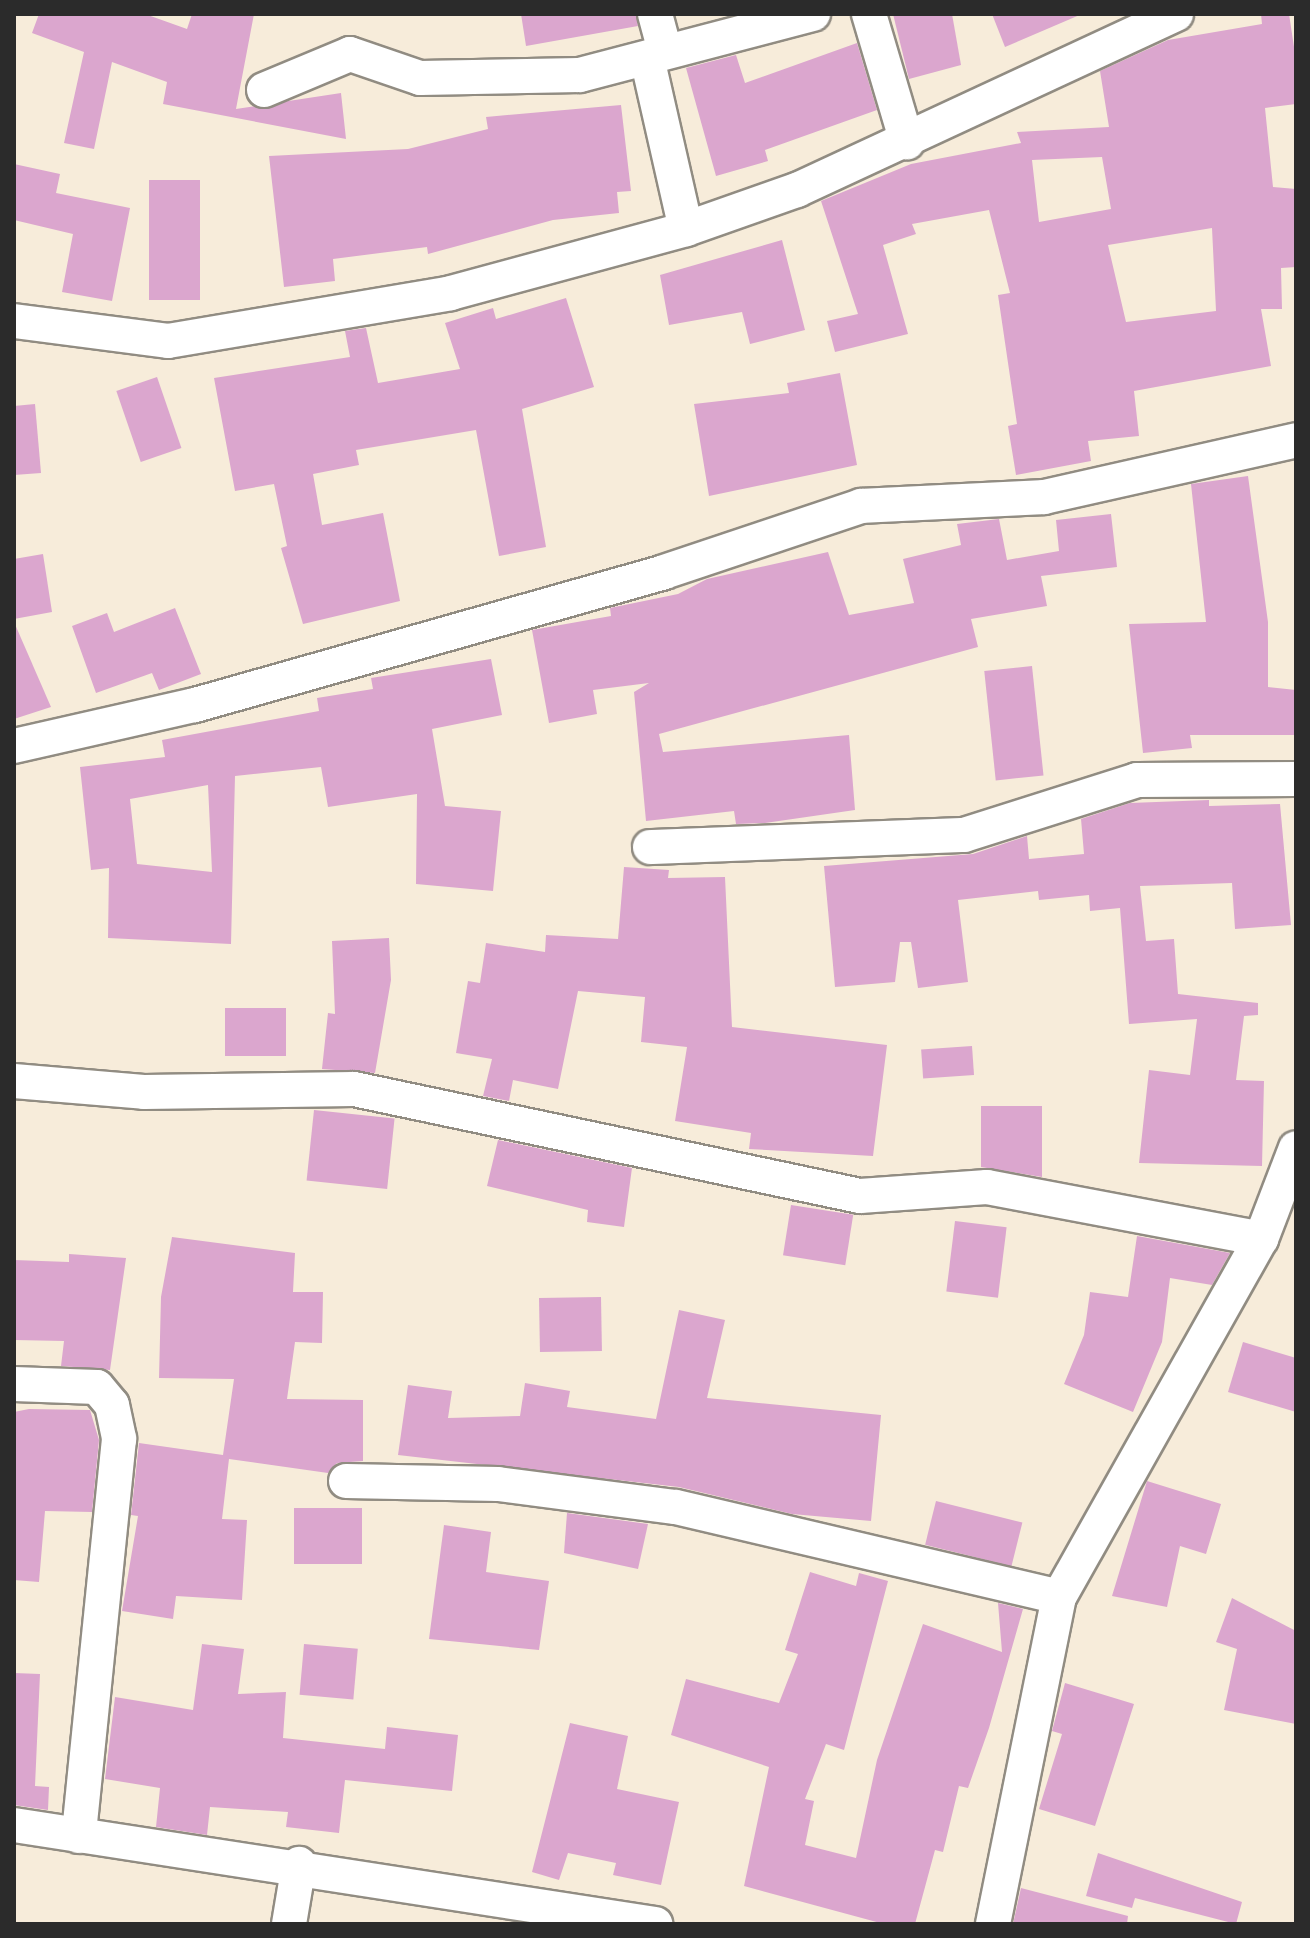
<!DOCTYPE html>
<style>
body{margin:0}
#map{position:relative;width:1310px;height:1938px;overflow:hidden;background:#f7ecda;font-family:"Patrick Hand",sans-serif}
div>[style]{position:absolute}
.building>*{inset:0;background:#dba6ce;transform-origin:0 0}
.roads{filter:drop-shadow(2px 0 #918c82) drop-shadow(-2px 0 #918c82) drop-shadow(0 2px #918c82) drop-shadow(0 -2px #918c82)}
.street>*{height:34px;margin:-17px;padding:0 17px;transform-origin:17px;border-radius:17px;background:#fff}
span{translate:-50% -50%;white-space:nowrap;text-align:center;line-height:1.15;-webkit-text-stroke:6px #fdfcf7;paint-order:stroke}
.frame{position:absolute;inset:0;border:16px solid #2b2b2b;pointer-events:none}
</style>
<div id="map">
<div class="building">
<i style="clip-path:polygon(39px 14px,145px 14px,187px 29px,192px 14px,254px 14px,236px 109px,341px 93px,346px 139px,163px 104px,167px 82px,112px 62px,94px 149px,64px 143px,84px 52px,32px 33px)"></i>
<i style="clip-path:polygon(521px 14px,636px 14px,638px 26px,526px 46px)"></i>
<i style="clip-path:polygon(893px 14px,952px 14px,961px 65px,909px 79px)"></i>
<i style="clip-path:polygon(992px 14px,1082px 14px,1005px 47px)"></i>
<i style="clip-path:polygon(evenodd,1261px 14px,1289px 14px,1296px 60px,1296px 104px,1265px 108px,1273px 187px,1296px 189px,1296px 267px,1281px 268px,1282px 309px,1261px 309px,1271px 366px,1134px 391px,1139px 436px,1088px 441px,1091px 461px,1016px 475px,1008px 426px,1017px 424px,998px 295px,1010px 293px,989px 210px,912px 224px,916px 234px,883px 245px,908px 334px,835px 352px,827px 321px,858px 314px,821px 201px,911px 164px,1021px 143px,1017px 132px,1109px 127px,1100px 71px,1168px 40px,1262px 24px,1261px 14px,1102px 157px,1111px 209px,1039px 222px,1032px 160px,1102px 157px,1261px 14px,1212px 228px,1216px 311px,1126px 322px,1108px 245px,1212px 228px)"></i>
<i style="clip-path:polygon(857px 43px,877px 110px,765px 150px,768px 161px,716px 176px,686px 68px,736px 55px,745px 83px)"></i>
<i style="clip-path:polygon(621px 105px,631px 191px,617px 192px,619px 213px,553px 220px,428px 254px,427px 247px,333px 259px,335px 281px,284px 287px,269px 156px,408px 149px,488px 129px,486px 117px)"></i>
<i style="clip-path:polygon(14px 164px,60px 174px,56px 193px,130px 208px,112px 301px,62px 292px,73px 234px,14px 220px)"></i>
<i style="left:149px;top:180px;width:51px;height:120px"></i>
<i style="clip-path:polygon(782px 240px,805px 330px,750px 344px,742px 312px,669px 325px,660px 275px)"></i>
<i style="clip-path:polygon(566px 298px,594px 387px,522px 409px,546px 547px,499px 556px,476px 430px,356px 450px,359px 465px,313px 474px,322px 525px,383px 513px,400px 601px,303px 624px,281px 548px,287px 546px,274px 484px,235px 491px,214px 378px,350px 357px,345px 331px,366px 328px,378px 383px,460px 369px,445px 323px,493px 308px,496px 319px)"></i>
<i style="clip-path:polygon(840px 373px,857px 465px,709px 496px,694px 404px,789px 393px,787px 383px)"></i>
<i style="left:157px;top:377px;width:75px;height:43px;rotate:71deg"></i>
<i style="clip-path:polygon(35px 404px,41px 473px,14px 475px,14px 406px)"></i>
<i style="clip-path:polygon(1248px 476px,1268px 622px,1268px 687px,1296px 690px,1296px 735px,1190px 735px,1192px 748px,1143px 753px,1129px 624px,1206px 622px,1191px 484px)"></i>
<i style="clip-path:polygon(1111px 514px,1117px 567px,1041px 576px,1047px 606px,971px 619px,978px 647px,659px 734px,663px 752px,849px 735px,855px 810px,765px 823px,736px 824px,734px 811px,646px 821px,634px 692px,649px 683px,593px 690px,597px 714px,549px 723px,532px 630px,611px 616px,610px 608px,678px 594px,707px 579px,828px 552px,849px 615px,914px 603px,903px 559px,961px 545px,957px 524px,999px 519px,1007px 560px,1059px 551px,1056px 520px)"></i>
<i style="clip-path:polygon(43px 554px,52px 612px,14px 619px,14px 559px)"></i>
<i style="clip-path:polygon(175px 608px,201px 674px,159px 690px,152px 673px,96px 693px,72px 626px,107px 613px,114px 632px)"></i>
<i style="clip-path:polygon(14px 622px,51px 707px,14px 719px)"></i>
<i style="clip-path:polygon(evenodd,491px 659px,502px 715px,432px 729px,445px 806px,501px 811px,493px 891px,416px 884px,417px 794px,328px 807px,321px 767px,235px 776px,231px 944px,108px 938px,109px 868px,91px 870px,80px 767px,165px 757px,162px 740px,319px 711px,317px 698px,373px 689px,371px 678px,491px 659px,208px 785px,212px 872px,137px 864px,130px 799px,208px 785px)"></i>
<i style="left:1032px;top:666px;width:110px;height:48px;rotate:84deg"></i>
<i style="clip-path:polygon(1209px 800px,1209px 806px,1280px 804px,1291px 925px,1235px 929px,1232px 883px,1140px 886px,1146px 941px,1174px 939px,1178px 994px,1258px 1003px,1258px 1015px,1244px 1016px,1236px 1080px,1264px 1081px,1262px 1166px,1139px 1163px,1149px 1070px,1190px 1075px,1197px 1019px,1129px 1024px,1120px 908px,1090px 911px,1089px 895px,1039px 900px,1038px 891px,958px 900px,968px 982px,918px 988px,911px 942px,900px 942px,895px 982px,835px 987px,824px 866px,973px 854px,1027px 836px,1029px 859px,1084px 854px,1081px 819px,1130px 803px)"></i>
<i style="clip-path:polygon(624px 867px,669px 870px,668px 878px,725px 877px,732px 1027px,887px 1045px,873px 1156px,749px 1149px,751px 1133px,675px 1121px,687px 1047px,641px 1042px,645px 997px,578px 991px,558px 1089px,513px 1080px,509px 1101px,483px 1096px,492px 1059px,456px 1053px,468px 981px,480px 983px,486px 943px,545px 952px,546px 935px,618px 939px)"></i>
<i style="clip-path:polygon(389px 938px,391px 980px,375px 1073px,322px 1069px,328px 1013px,335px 1014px,332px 941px)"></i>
<i style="left:225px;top:1008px;width:61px;height:48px"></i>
<i style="left:972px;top:1046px;width:29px;height:51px;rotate:86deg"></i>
<i style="clip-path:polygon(981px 1106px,1042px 1106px,1042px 1177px,981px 1167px)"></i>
<i style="left:314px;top:1110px;width:81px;height:71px;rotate:6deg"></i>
<i style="clip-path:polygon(498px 1140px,632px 1168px,624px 1227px,587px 1222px,588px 1210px,487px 1186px)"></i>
<i style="left:791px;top:1205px;width:63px;height:51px;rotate:9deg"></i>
<i style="left:955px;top:1221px;width:52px;height:71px;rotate:7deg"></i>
<i style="clip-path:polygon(1137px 1236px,1230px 1253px,1212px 1285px,1170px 1278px,1162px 1342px,1133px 1412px,1064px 1384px,1084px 1335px,1090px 1292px,1128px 1297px)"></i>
<i style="clip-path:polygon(172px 1237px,295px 1253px,293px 1292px,323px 1292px,322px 1343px,295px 1342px,287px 1399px,363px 1400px,363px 1461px,337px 1463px,328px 1473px,229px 1459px,222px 1519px,247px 1520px,242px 1600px,176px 1596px,173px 1619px,122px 1611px,138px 1516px,131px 1515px,139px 1443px,223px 1455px,234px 1379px,159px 1378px,161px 1297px)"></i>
<i style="clip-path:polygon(69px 1254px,126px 1258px,110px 1370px,61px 1366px,64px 1341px,14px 1340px,14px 1260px,69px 1262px)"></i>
<i style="left:601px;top:1297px;width:54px;height:62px;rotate:89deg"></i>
<i style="clip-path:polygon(679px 1310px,725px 1320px,707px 1398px,881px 1415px,871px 1521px,792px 1514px,679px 1487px,398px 1455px,408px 1385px,452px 1391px,448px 1418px,520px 1416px,525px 1383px,570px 1391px,567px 1407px,656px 1419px)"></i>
<i style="clip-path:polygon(1243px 1342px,1296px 1358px,1296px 1412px,1228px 1392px)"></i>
<i style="clip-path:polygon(29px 1409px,90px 1410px,99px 1440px,92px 1512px,45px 1511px,39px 1582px,14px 1580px,14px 1412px)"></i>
<i style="clip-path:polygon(1147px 1481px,1221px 1504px,1206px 1554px,1180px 1546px,1167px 1607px,1112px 1596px)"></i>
<i style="left:936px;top:1501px;width:89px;height:45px;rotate:14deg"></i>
<i style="left:362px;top:1508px;width:56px;height:68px;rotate:90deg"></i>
<i style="clip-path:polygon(567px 1513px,648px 1524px,638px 1569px,564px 1553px)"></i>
<i style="clip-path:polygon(444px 1525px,491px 1532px,486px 1572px,549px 1581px,539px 1650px,429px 1639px)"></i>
<i style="clip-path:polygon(810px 1572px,856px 1586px,859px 1573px,888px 1581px,844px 1750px,826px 1744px,805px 1799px,814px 1801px,805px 1845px,856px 1858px,877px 1760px,923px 1624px,1002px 1652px,998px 1603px,1023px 1609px,989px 1728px,968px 1788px,959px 1786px,943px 1852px,935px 1850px,915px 1924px,884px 1924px,744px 1886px,769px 1767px,671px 1735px,686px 1679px,779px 1703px,798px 1654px,785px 1650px)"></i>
<i style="clip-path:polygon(1232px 1598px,1296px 1631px,1296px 1724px,1224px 1710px,1237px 1649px,1216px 1642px)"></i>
<i style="clip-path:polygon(202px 1644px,244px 1649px,238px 1694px,286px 1692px,283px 1738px,385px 1749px,387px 1727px,458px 1735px,452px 1791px,345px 1780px,339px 1833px,286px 1827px,288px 1812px,210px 1807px,207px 1835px,156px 1827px,160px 1788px,105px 1779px,115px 1697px,193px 1710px)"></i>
<i style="left:304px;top:1644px;width:54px;height:51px;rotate:5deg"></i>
<i style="clip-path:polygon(14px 1673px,40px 1674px,35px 1786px,49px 1787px,48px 1810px,14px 1805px)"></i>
<i style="clip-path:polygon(1065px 1683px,1134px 1704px,1095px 1826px,1039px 1809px,1062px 1734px,1052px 1731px)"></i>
<i style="clip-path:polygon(570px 1723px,628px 1736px,617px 1789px,679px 1802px,661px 1885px,613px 1875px,616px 1863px,568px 1853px,559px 1880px,532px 1872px)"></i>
<i style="clip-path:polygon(1098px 1853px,1242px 1902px,1236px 1924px,1135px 1898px,1132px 1908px,1086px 1896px)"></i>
<i style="clip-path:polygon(1021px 1888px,1128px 1916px,1127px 1924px,1013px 1924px)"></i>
</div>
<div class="roads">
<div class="street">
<i style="left:655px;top:14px;width:39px;rotate:75deg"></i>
<i style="left:869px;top:14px;width:134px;rotate:73.5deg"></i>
<i style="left:648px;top:62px;width:171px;rotate:77.2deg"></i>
<i style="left:264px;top:90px;width:93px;rotate:-22.7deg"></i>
<i style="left:350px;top:54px;width:74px;rotate:18.9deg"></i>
<i style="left:420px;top:78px;width:160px;rotate:-1.1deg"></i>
<i style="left:580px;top:75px;width:241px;rotate:-14.7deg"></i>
<i style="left:14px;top:321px;width:155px;rotate:7.4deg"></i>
<i style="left:168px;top:341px;width:287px;rotate:-9.6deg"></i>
<i style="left:451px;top:293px;width:244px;rotate:-15.2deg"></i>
<i style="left:686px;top:229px;width:118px;rotate:-19.4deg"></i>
<i style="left:797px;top:190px;width:418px;rotate:-24.9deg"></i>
<i style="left:14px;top:746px;width:186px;rotate:-12.8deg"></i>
<i style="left:195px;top:705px;width:487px;rotate:-15.8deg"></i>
<i style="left:664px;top:572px;width:208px;rotate:-18.5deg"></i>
<i style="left:861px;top:506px;width:183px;rotate:-2.8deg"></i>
<i style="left:1044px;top:497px;width:258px;rotate:-12.7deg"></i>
<i style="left:650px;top:847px;width:314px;rotate:-2.2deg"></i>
<i style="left:964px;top:835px;width:182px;rotate:-17.6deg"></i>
<i style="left:1137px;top:780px;width:159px;rotate:-0.4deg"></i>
<i style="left:14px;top:1081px;width:130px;rotate:4.8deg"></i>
<i style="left:144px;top:1092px;width:210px;rotate:-0.8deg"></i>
<i style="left:354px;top:1089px;width:517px;rotate:11.94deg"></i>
<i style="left:860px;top:1196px;width:127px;rotate:-4.1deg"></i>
<i style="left:987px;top:1187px;width:279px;rotate:10.7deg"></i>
<i style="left:14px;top:1384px;width:83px;rotate:2.1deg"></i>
<i style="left:97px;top:1387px;width:23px;rotate:50deg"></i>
<i style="left:112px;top:1405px;width:35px;rotate:78deg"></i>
<i style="left:119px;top:1439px;width:399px;rotate:95.8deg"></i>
<i style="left:346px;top:1481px;width:152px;rotate:1.1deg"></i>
<i style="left:498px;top:1484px;width:179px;rotate:7.4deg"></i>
<i style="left:676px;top:1507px;width:393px;rotate:13.2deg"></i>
<i style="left:14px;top:1825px;width:649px;rotate:8.78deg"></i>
<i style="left:289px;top:1924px;width:61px;rotate:-80.5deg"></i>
<i style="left:993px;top:1924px;width:334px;rotate:-78.6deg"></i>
<i style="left:1059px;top:1597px;width:411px;rotate:-60.6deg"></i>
<i style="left:1261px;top:1239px;width:97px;rotate:-69deg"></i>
</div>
</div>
<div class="frame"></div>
</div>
